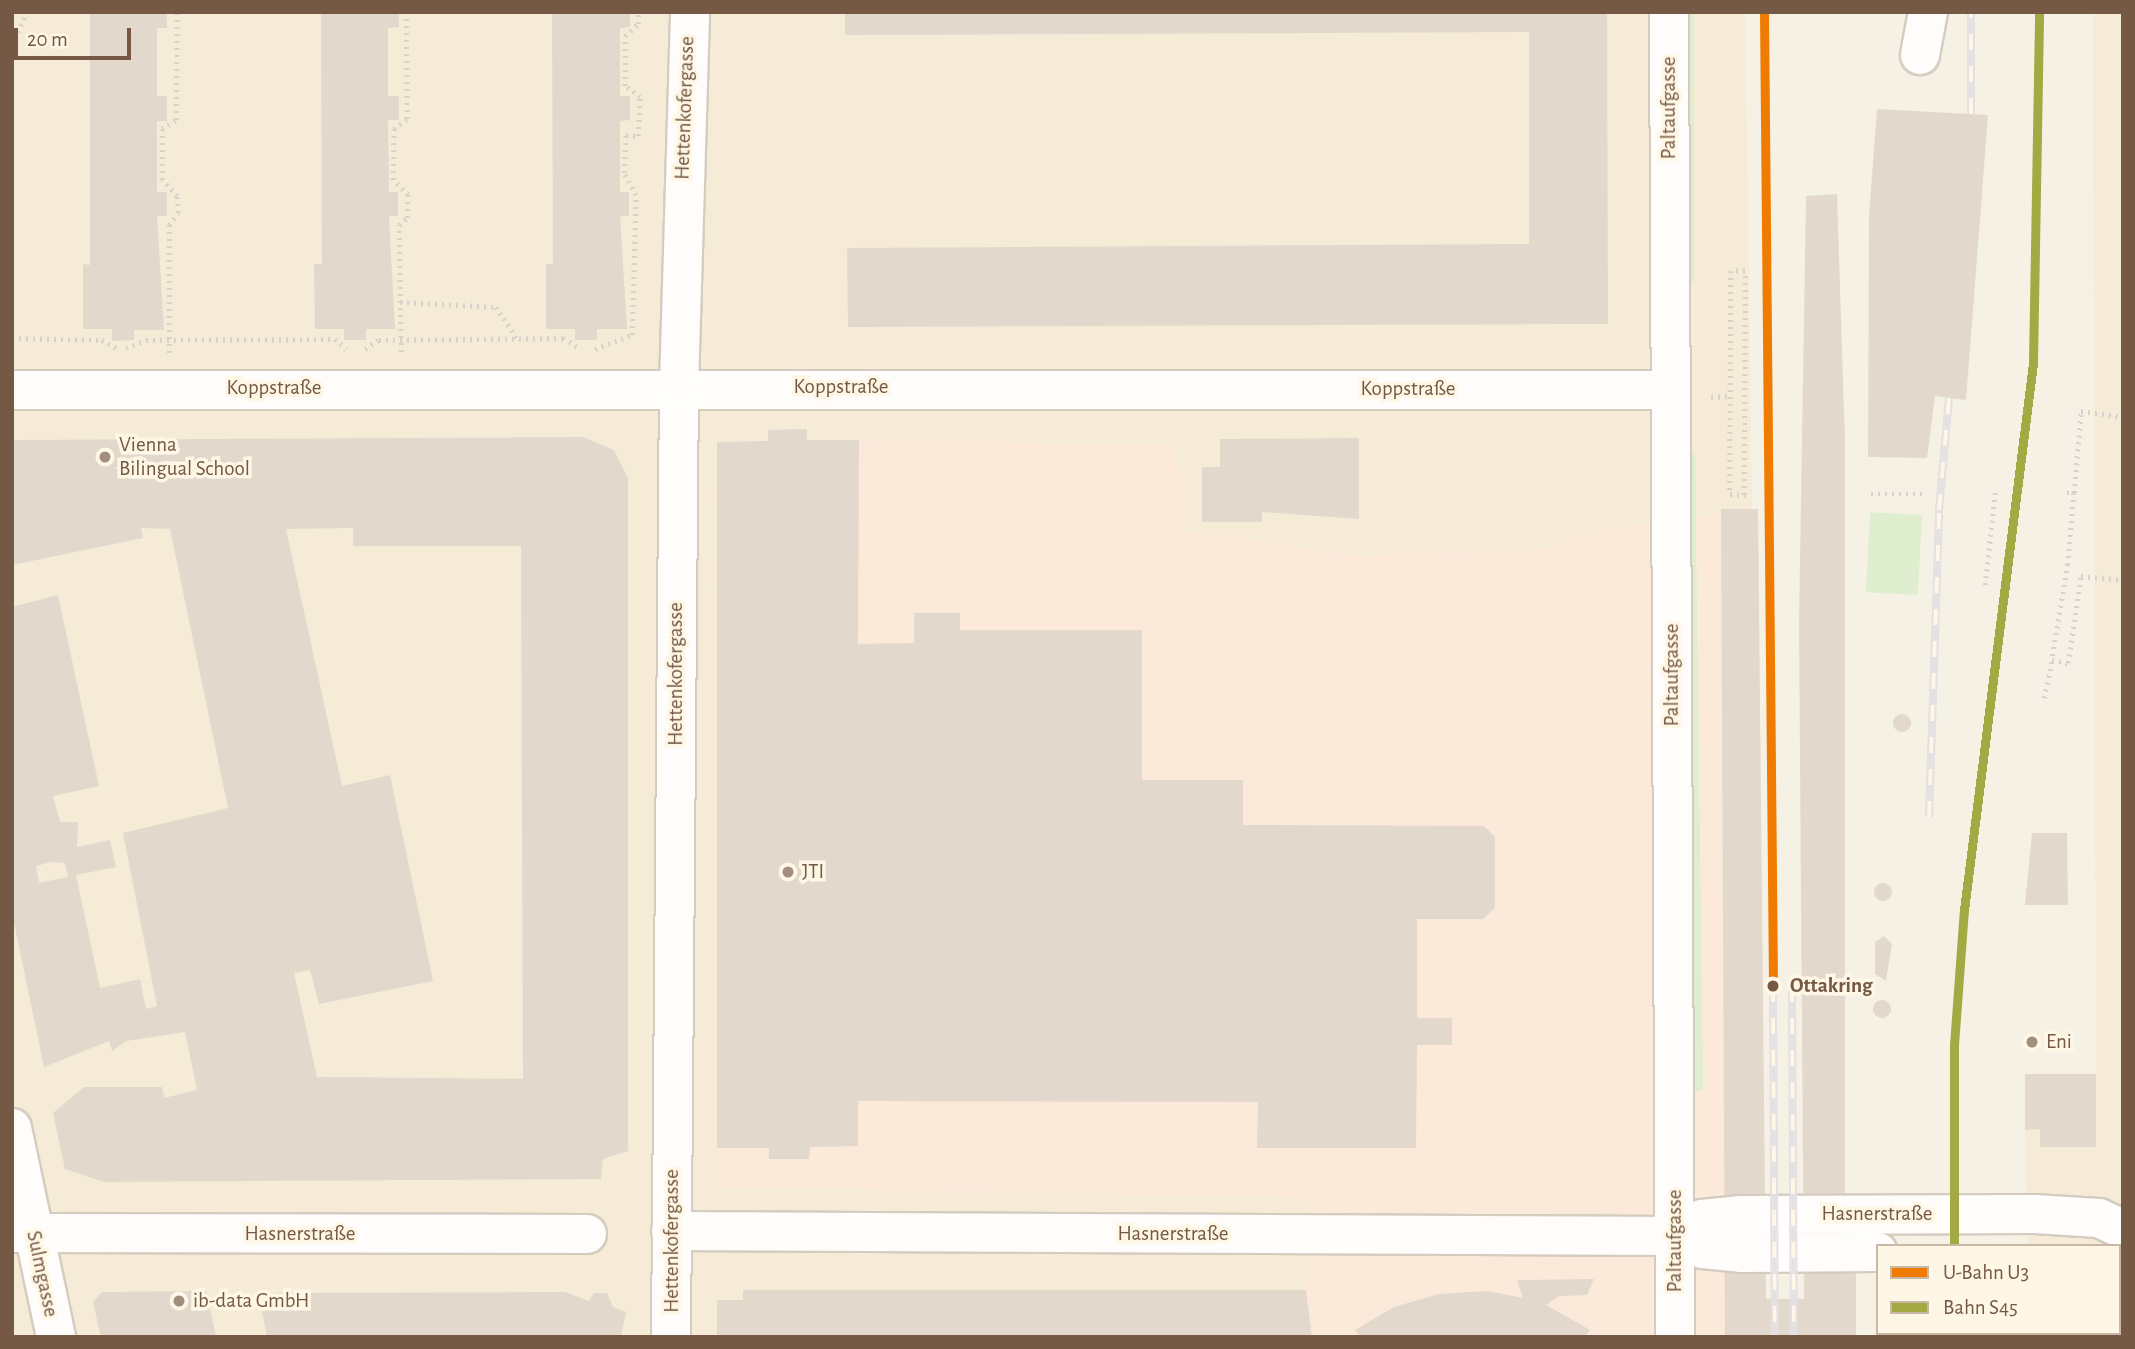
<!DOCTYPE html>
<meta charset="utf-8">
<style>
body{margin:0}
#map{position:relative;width:2135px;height:1349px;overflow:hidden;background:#f6f1e5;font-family:"Alegreya Sans",sans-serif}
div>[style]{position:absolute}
.residential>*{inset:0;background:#f6ebd7}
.commercial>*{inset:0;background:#fbe9d9}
.green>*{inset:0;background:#deeece;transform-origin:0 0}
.building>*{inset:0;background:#e3d8cc;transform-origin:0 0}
.round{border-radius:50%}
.path>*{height:4.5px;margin-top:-2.25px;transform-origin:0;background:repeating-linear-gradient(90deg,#d9d1ca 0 2px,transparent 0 7px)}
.roads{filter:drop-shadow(2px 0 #d5ccc0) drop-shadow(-2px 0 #d5ccc0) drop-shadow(0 2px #d5ccc0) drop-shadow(0 -2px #d5ccc0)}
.minor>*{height:38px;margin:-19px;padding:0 19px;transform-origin:19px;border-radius:19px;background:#fefdfb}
.rail>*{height:8px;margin-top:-4px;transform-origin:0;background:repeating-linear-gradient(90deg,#fff7e5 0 16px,#e4e0e3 0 32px);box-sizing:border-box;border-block:2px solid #e4e0e3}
.rail-1>*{height:9px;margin:-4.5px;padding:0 4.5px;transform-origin:4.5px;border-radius:4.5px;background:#a4aa43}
.metro-1>*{height:9px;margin:-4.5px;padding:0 4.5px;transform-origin:4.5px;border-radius:4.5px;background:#ef7c00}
.dots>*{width:19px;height:19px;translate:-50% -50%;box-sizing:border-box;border:4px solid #fff7e5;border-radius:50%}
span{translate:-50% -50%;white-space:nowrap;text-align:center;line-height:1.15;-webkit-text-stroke:7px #fff7e5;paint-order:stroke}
.street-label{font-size:21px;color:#755944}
.poi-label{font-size:21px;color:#755944}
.left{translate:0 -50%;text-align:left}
.stop-label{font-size:21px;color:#755944;font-weight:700}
.frame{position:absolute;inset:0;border:14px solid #755944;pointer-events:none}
.legend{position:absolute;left:1876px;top:1244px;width:245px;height:91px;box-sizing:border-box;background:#fff7e5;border:2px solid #c8b8a5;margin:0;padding:9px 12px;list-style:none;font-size:21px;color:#755944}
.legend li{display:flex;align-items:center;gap:14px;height:35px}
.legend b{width:35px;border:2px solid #c8b8a5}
.scale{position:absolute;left:14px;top:28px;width:117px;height:32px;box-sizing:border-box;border:4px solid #755944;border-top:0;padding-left:9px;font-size:21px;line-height:24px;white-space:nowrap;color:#755944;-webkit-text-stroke:5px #fff7e5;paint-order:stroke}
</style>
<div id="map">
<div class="residential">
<i style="clip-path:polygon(12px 12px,1745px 12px,1752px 509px,1605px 528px,1541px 550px,1354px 555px,1181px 530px,1177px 444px,807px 440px,807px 430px,768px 430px,768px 441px,717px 442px,716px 1187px,1311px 1198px,1306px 1290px,1312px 1337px,12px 1337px)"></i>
<i style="clip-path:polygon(2093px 12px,2123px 12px,2123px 1337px,2028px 1337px,2119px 1333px,2119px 1246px,2028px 1246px,2025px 1130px,2040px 1129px,2040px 1147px,2096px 1147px)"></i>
</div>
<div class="commercial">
<i style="clip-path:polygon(807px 429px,808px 440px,1177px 444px,1182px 530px,1354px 555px,1541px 550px,1605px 528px,1758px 509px,1766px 1337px,1312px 1337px,1306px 1290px,1311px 1198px,715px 1187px,717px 442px,768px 441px,768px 430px)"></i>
</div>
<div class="green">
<i style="left:1678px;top:12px;width:16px;height:270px"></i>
<i style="clip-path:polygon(1695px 454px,1703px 1089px,1684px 1096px,1683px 455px)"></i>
<i style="left:1922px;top:515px;width:80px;height:52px;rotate:93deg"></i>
</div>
<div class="building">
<i style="clip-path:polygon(90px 12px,167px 12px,167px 28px,157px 28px,157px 96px,167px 96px,167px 121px,157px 121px,157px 192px,167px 192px,167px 216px,157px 216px,164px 330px,134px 330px,134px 340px,112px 341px,112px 329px,83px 329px,83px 264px,90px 265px)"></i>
<i style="clip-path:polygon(321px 12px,399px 12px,399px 27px,388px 28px,388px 96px,399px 96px,399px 120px,388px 120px,389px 192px,398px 192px,398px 216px,389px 216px,395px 329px,366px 329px,366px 340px,344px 340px,344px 329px,315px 329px,314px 264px,322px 264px)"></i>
<i style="clip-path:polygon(552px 12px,630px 12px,630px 27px,620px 28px,620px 96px,630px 96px,630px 120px,620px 121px,620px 192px,629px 192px,629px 216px,620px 216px,627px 329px,597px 329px,597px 340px,575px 340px,575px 329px,546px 329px,546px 264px,553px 264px)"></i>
<i style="clip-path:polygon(845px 12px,1607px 12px,1608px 324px,848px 327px,847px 248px,1529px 244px,1529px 32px,845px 35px)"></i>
<i style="clip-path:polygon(1877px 109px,1988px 115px,1966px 400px,1935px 396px,1927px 458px,1868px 457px,1869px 216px)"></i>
<i style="clip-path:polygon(1837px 194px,1845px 443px,1845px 1267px,1856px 1267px,1856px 1337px,1725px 1337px,1721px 509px,1758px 509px,1766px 1299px,1804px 1299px,1799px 624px,1806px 196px)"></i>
<i style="clip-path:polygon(807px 429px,807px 440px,859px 440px,858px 644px,914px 643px,914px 613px,960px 613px,960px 630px,1142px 630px,1142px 780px,1243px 780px,1243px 825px,1484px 826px,1495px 837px,1495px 908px,1483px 919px,1417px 919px,1417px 1018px,1452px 1018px,1452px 1045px,1417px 1045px,1416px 1148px,1257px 1148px,1258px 1102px,858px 1101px,858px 1146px,810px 1147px,809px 1159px,769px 1159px,769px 1148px,717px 1148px,717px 442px,768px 441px,768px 430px)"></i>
<i style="clip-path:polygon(evenodd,583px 437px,614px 450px,628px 478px,628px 1151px,603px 1159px,601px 1179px,104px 1182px,65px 1169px,53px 1113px,84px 1087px,162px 1087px,164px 1098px,197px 1090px,185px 1032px,126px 1041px,112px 1051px,109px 1041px,44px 1067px,12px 913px,12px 607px,58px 595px,99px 786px,53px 796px,60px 822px,78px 822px,77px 847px,110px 840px,116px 867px,76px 875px,100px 988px,140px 979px,146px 1009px,157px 1006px,123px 833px,228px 808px,170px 529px,141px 528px,143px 538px,12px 565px,12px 440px,583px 437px,353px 528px,353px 546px,521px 546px,523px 1079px,317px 1077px,294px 973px,310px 970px,319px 1004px,433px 981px,390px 775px,342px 786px,286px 529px,353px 528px,583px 437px,51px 862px,65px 863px,68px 877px,39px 883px,36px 866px,51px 862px)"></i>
<i style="clip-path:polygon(1359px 438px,1359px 519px,1262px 512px,1262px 522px,1202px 522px,1202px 467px,1220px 467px,1220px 439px)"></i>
<i class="round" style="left:1893px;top:714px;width:18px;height:18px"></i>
<i style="clip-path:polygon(2032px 833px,2067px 833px,2068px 905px,2025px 905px)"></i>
<i class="round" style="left:1874px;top:883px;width:18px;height:18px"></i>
<i style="clip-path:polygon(1884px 936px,1892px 944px,1886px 981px,1875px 974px,1875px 942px)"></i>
<i class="round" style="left:1873px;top:1000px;width:18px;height:18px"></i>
<i style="clip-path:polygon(2025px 1074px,2096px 1074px,2096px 1147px,2040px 1147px,2040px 1129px,2025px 1130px)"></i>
<i style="clip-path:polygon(1594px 1279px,1587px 1295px,1559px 1296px,1546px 1305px,1590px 1330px,1585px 1337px,1360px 1337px,1355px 1330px,1394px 1307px,1439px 1294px,1488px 1291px,1523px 1298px,1517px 1280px)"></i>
<i style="clip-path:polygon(743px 1290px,1306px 1290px,1312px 1337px,717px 1337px,717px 1300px,743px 1300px)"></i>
<i style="clip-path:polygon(206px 1291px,216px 1337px,101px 1337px,93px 1302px,102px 1292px)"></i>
<i style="clip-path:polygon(565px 1292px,589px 1301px,594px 1293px,607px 1293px,613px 1307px,626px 1312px,621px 1337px,267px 1337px,262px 1311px,271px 1309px,268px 1293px)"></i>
<i style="left:1992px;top:1333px;width:36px;height:4px"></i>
</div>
<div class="path">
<i style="left:12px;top:45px;width:36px;rotate:-66deg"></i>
<i style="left:400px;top:302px;width:96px;rotate:3deg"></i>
<i style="left:496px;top:307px;width:37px;rotate:56deg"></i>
<i style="left:12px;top:338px;width:90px;rotate:1.3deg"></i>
<i style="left:102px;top:340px;width:17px;rotate:28deg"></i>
<i style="left:126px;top:348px;width:22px;rotate:-22deg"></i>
<i style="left:146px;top:340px;width:189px;rotate:-0.3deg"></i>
<i style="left:335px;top:339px;width:15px;rotate:42deg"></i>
<i style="left:365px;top:349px;width:17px;rotate:-33deg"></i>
<i style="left:379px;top:340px;width:184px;rotate:-0.6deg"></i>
<i style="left:563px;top:338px;width:21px;rotate:31deg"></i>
<i style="left:595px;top:349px;width:40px;rotate:-21deg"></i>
<i style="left:632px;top:335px;width:140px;rotate:-88.4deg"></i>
<i style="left:636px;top:195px;width:25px;rotate:-119deg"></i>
<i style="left:624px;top:173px;width:38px;rotate:-87deg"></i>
<i style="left:626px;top:135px;width:12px;rotate:5deg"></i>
<i style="left:638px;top:136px;width:39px;rotate:-87deg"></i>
<i style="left:640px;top:97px;width:19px;rotate:-144deg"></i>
<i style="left:625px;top:86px;width:50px;rotate:-90deg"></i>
<i style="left:625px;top:36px;width:18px;rotate:-43deg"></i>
<i style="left:638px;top:24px;width:12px;rotate:-90deg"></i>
<i style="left:401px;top:352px;width:127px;rotate:-90.9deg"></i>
<i style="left:399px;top:225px;width:11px;rotate:-41deg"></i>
<i style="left:407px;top:218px;width:23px;rotate:-88deg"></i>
<i style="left:408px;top:195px;width:21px;rotate:-135deg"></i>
<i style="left:393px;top:180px;width:51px;rotate:-88.9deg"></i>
<i style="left:394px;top:129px;width:16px;rotate:-38deg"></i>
<i style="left:407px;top:119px;width:107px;rotate:-90.5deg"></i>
<i style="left:169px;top:353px;width:128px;rotate:-90deg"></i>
<i style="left:169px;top:225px;width:15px;rotate:-53deg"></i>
<i style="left:178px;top:213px;width:17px;rotate:-93deg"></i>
<i style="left:177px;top:196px;width:22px;rotate:-133deg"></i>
<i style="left:162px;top:180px;width:51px;rotate:-90deg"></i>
<i style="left:162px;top:129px;width:17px;rotate:-33deg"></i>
<i style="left:176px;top:120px;width:108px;rotate:-89.5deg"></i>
<i style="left:1711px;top:397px;width:20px;rotate:-3deg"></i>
<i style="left:2067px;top:493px;width:7px"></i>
<i style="left:2074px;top:493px;width:71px;rotate:94.8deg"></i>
<i style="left:2068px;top:564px;width:97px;rotate:99.5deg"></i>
<i style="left:2052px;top:660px;width:16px;rotate:11deg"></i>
<i style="left:2068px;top:663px;width:88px;rotate:-81.5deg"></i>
<i style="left:2081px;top:576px;width:42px;rotate:5.4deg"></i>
<i style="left:2074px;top:493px;width:82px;rotate:-85.1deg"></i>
<i style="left:2081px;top:411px;width:42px;rotate:8.1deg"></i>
<i style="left:1871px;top:494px;width:51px"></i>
<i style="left:1744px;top:495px;width:224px;rotate:-89.7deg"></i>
<i style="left:1745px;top:271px;width:14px;rotate:180deg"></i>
<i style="left:1731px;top:271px;width:223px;rotate:90.3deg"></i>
<i style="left:1730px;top:494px;width:14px;rotate:4deg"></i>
<i style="left:1744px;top:495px;width:5px;rotate:-11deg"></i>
<i style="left:1985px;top:585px;width:93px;rotate:-83.8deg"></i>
<i style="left:2044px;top:698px;width:39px;rotate:-78deg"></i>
</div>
<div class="roads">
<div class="minor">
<i style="left:1669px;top:12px;width:1325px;rotate:89.74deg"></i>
<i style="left:1920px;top:55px;width:44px;rotate:-79.5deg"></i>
<i style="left:12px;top:390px;width:1658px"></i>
<i style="left:12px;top:1128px;width:214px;rotate:78.1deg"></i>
<i style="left:671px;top:1231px;width:1004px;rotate:0.29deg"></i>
<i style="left:1675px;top:1236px;width:31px;rotate:25deg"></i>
<i style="left:1703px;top:1249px;width:38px;rotate:6deg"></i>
<i style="left:1741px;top:1253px;width:137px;rotate:-0.4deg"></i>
<i style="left:12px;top:1233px;width:575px;rotate:0.1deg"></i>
<i style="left:1675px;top:1236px;width:32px;rotate:-32deg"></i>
<i style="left:1702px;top:1219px;width:40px;rotate:-5.7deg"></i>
<i style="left:1742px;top:1215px;width:293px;rotate:-0.2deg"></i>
<i style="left:2035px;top:1214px;width:64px;rotate:3.6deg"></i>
<i style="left:2099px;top:1218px;width:26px;rotate:25deg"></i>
<i style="left:671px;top:1337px;width:951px;rotate:-89.52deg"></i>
<i style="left:679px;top:386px;width:374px;rotate:-88.3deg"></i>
</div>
</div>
<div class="rail">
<i style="left:1971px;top:114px;width:102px;rotate:-90deg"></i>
<i style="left:1929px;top:817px;width:307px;rotate:-88.1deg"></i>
<i style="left:1939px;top:510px;width:113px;rotate:-84.9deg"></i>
<i style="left:1773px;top:986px;width:351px;rotate:89.7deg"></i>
<i style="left:1792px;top:986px;width:351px;rotate:89.7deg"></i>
</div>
<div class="rail-1">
<i style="left:1954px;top:1246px;width:201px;rotate:-90deg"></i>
<i style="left:1954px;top:1045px;width:135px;rotate:-85.8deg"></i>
<i style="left:1964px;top:910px;width:551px;rotate:-82.81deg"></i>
<i style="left:2033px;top:363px;width:351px;rotate:-89deg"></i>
</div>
<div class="metro-1">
<i style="left:1764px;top:12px;width:974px;rotate:89.47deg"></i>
</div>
<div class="dots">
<i style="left:105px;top:457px;background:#a28e7c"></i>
<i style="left:788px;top:872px;background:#a28e7c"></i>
<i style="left:1773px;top:986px;background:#755944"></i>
<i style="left:2032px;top:1042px;background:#a28e7c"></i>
<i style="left:179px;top:1301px;background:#a28e7c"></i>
</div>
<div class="street-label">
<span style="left:685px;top:108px;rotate:-88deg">Hettenkofergasse</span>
<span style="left:1669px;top:108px;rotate:-90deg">Paltaufgasse</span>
<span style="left:841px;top:387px">Koppstraße</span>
<span style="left:274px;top:388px">Koppstraße</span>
<span style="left:1408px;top:389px">Koppstraße</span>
<span style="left:676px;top:674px;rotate:-90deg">Hettenkofergasse</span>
<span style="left:1672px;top:675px;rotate:-90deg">Paltaufgasse</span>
<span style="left:1877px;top:1214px">Hasnerstraße</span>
<span style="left:300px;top:1234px">Hasnerstraße</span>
<span style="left:1173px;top:1234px">Hasnerstraße</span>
<span style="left:672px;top:1241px;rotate:-90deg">Hettenkofergasse</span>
<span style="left:1675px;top:1241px;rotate:-90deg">Paltaufgasse</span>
<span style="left:42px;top:1274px;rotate:78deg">Sulmgasse</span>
</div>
<div class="poi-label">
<span class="left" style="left:119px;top:457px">Vienna<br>Bilingual School</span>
<span class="left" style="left:802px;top:872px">JTI</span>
<span class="left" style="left:2046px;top:1042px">Eni</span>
<span class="left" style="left:193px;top:1301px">ib-data GmbH</span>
</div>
<div class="stop-label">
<span class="left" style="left:1790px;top:986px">Ottakring</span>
</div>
<div class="frame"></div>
<ul class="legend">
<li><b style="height:9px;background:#ef7c00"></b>U-Bahn U3</li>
<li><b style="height:9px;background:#a4aa43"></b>Bahn S45</li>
</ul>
<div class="scale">20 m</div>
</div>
